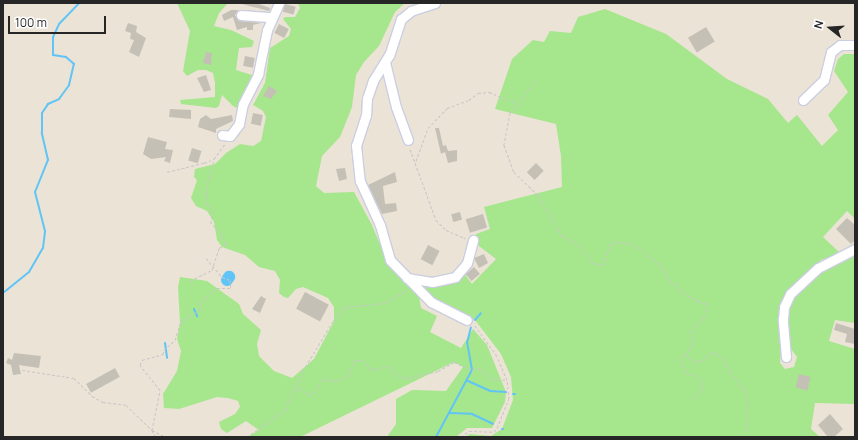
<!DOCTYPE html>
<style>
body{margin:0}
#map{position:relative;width:858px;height:440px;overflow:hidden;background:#ebe3d6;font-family:Manrope,sans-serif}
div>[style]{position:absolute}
.green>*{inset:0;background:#a6e68d}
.stream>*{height:2px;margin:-1px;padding:0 1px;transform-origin:1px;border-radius:1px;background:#60c5f6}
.river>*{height:12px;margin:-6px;padding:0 6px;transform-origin:6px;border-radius:6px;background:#60c5f6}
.building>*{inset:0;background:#c5c0b6;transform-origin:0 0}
.path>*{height:1px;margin-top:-0.5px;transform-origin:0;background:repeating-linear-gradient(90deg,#c7c7c7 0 3px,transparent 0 5px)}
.roads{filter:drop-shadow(1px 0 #cbcee1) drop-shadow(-1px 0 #cbcee1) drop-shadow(0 1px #cbcee1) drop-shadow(0 -1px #cbcee1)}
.minor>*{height:9px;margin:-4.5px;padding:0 4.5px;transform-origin:4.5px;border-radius:4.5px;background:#fff}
span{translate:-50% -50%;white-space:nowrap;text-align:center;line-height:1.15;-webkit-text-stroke:3px #fff;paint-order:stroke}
.frame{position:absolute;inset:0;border:4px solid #262626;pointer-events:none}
.north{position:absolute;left:810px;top:8px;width:40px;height:40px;-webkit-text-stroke:3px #fff;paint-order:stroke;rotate:287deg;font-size:11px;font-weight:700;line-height:16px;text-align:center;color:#262626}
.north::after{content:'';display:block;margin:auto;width:14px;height:18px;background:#262626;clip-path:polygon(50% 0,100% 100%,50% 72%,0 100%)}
.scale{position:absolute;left:8px;top:16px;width:98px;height:18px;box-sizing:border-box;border:2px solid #262626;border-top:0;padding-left:5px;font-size:12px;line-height:14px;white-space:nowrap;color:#262626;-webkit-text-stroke:3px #fff;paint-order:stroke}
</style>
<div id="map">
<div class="green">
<i style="clip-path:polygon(177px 3px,228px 3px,219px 13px,214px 26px,231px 30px,254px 41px,252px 47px,239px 48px,236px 70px,255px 76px,241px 106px,237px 108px,233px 106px,222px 95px,219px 106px,216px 108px,181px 104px,180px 100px,215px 97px,215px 83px,213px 73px,206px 70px,198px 70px,187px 76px,183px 71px,190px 31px)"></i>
<i style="clip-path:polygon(298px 3px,405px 3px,395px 12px,379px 46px,364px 62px,356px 75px,352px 107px,340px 137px,322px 156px,316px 186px,324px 193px,354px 192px,372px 225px,387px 261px,419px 296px,421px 308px,437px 316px,430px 332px,461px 348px,473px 329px,487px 345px,506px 392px,505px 402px,492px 428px,467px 428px,456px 437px,387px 437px,396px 424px,396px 399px,412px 390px,446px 391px,463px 367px,454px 362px,300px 437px,247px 437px,259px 430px,246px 421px,227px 433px,221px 429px,219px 422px,235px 414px,240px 407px,238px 401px,228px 398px,217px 397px,179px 409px,164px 408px,163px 394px,177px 371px,181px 351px,177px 339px,180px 323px,178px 287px,180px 277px,207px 281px,239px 304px,243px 314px,261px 330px,257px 344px,259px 356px,274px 371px,292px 378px,314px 359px,334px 321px,334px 307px,328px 298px,303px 287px,296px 289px,288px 298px,284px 297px,279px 293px,280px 280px,275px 271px,259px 267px,245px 255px,222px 247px,217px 240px,214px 222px,207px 211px,196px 206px,191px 198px,197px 180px,194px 177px,195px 169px,215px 164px,226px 153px,240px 144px,253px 146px,261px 141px,266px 117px,263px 111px,253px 105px,265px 83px,270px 48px,289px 36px,291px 29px,283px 19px,285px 17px,295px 17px,300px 8px)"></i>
<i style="clip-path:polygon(605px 9px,666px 34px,727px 79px,768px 99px,788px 123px,797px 115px,822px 146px,838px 130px,828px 115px,848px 92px,834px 71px,838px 59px,844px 54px,855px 54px,855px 219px,847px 211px,823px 237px,840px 253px,821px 260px,787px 291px,780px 363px,785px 369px,794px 367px,797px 357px,791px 349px,788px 331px,786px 313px,789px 301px,819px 271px,855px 255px,855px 323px,835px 320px,829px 341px,855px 349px,855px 404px,815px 403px,811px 429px,820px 437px,465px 437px,470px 434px,491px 436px,502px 429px,513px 400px,511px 377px,501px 354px,475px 320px,435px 303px,415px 282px,464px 273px,472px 284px,496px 259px,479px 246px,476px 234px,490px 229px,484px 207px,562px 187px,561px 156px,556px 124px,495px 109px,512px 59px,533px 40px,544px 42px,550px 31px,571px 33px,578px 17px)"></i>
</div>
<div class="stream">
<i style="left:3px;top:293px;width:33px;rotate:-39deg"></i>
<i style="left:29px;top:272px;width:28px;rotate:-60deg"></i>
<i style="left:43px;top:248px;width:17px;rotate:-83deg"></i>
<i style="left:45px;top:231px;width:40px;rotate:-104.4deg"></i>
<i style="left:35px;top:192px;width:35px;rotate:-68deg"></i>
<i style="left:48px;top:160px;width:28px;rotate:-103deg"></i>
<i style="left:42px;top:133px;width:20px;rotate:-90deg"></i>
<i style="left:42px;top:113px;width:11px;rotate:-56deg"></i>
<i style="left:48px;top:104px;width:12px;rotate:-24deg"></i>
<i style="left:59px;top:99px;width:17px;rotate:-54deg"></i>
<i style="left:69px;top:85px;width:22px;rotate:-77deg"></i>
<i style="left:74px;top:64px;width:11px;rotate:-139deg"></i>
<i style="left:66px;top:57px;width:13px;rotate:-171deg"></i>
<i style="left:53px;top:55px;width:18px;rotate:-90deg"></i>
<i style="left:53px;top:37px;width:14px;rotate:-65deg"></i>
<i style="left:59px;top:24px;width:29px;rotate:-46deg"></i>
<i style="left:194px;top:309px;width:8px;rotate:67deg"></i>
<i style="left:475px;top:320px;width:9px;rotate:-49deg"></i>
<i style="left:165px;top:343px;width:15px;rotate:82deg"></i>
<i style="left:468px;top:381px;width:24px;rotate:24deg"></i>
<i style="left:490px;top:391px;width:16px;rotate:4deg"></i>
<i style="left:513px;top:394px;width:2px"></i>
<i style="left:449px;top:413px;width:23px;rotate:2deg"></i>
<i style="left:472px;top:414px;width:23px;rotate:25deg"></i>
<i style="left:502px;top:429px;width:1px"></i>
<i style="left:436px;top:437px;width:76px;rotate:-61.8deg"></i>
<i style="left:472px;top:370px;width:27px;rotate:-100deg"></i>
<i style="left:467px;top:343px;width:16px;rotate:-76deg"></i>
</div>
<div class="river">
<i style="left:227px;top:280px;width:4px;rotate:-56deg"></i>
</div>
<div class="building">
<i style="clip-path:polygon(256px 3px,270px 8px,269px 11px,242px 4px)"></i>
<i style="left:285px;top:4px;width:11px;height:8px;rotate:15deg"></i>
<i style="clip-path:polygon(231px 10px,238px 10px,235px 15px,239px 21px,261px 23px,253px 25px,253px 30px,247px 30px,247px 27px,237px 30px,233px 17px,224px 21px,222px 15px)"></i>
<i style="clip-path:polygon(128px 23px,137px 26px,136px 32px,146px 38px,139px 57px,129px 52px,134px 40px,130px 39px,131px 33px,125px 31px)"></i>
<i style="left:279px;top:24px;width:11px;height:10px;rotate:27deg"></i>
<i style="left:706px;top:27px;width:17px;height:21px;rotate:59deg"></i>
<i style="clip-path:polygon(206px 52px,212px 53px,211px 65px,203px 63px)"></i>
<i style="left:245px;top:56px;width:10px;height:10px;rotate:11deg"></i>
<i style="clip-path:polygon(206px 75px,211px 90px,204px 92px,197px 78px)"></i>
<i style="clip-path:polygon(269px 86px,277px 91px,271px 99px,263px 96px)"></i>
<i style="clip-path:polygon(170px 109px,191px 110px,191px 119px,169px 117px)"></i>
<i style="left:253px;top:113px;width:10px;height:11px;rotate:11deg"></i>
<i style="clip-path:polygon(206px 115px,211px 119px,232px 115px,233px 121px,216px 129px,216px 133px,198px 127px,200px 119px)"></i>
<i style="clip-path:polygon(435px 128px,439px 128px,443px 146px,446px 145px,448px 151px,457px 150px,457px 161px,448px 163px,445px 152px,441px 154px)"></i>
<i style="clip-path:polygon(148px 137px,167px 142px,165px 149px,173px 150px,170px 163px,164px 161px,166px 157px,151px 159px,143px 154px)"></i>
<i style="left:192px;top:148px;width:10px;height:13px;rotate:17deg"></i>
<i style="left:536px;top:163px;width:11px;height:13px;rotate:45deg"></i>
<i style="clip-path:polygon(345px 168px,347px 179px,339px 181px,336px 169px)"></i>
<i style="clip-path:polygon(395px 172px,397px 182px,383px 186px,385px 204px,396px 203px,397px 211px,382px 214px,368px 185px)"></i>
<i style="left:460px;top:212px;width:8px;height:9px;rotate:76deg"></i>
<i style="left:483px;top:214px;width:14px;height:18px;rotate:73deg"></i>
<i style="clip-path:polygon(847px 218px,855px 225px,855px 240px,851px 244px,836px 229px)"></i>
<i style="left:428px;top:245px;width:13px;height:16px;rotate:27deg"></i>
<i style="clip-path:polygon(484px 254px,488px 263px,479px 268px,474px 258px)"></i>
<i style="left:474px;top:267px;width:9px;height:11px;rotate:49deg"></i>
<i style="left:305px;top:292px;width:27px;height:19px;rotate:28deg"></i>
<i style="clip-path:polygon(261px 296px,266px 299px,260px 313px,252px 309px)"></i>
<i style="clip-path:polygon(836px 323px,855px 329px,855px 344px,845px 342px,847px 334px,834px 330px)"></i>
<i style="clip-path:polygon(14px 353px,41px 356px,39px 368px,19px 365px,21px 374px,13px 375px,11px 365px,6px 363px,8px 358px,12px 360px)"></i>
<i style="left:115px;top:368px;width:10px;height:33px;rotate:61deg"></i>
<i style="left:799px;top:374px;width:12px;height:14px;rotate:14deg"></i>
<i style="clip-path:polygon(830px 414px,843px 429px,834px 437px,828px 437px,818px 425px)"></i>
</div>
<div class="path">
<i style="left:537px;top:80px;width:43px;rotate:129.3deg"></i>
<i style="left:510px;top:113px;width:33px;rotate:101deg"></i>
<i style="left:504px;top:145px;width:29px;rotate:70deg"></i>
<i style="left:514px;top:172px;width:33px;rotate:44deg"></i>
<i style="left:538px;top:195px;width:46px;rotate:60.1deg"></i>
<i style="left:561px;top:235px;width:21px;rotate:28deg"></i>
<i style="left:580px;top:245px;width:22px;rotate:56deg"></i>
<i style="left:592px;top:263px;width:11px;rotate:10deg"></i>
<i style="left:603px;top:265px;width:21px;rotate:-71deg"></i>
<i style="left:610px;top:245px;width:6px;rotate:-31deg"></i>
<i style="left:615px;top:242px;width:13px;rotate:4deg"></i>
<i style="left:628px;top:243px;width:15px;rotate:23deg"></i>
<i style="left:642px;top:249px;width:28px;rotate:42deg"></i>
<i style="left:663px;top:268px;width:14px;rotate:65deg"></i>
<i style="left:669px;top:281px;width:8px;rotate:23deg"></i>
<i style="left:676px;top:284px;width:11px;rotate:52deg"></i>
<i style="left:683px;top:293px;width:18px;rotate:29deg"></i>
<i style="left:699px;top:302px;width:7px;rotate:8deg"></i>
<i style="left:706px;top:303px;width:6px;rotate:81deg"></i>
<i style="left:707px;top:309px;width:10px;rotate:114deg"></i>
<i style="left:703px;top:318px;width:18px;rotate:131deg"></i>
<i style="left:691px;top:332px;width:13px;rotate:81deg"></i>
<i style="left:693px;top:345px;width:20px;rotate:131deg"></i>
<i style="left:680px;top:360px;width:14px;rotate:65deg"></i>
<i style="left:686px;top:373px;width:11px;rotate:15deg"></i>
<i style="left:697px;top:376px;width:10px;rotate:45deg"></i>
<i style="left:704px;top:383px;width:9px;rotate:111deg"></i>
<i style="left:701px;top:391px;width:11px;rotate:135deg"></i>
<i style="left:410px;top:149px;width:76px;rotate:69.9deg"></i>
<i style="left:436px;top:220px;width:14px;rotate:45deg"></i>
<i style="left:446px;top:230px;width:21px;rotate:23deg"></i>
<i style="left:416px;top:161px;width:35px;rotate:-70deg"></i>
<i style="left:428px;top:128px;width:28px;rotate:-46deg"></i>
<i style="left:447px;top:108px;width:23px;rotate:-20deg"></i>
<i style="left:469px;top:100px;width:11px;rotate:-38deg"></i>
<i style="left:478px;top:93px;width:11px;rotate:-5deg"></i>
<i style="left:489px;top:92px;width:29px;rotate:22deg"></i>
<i style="left:167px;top:172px;width:38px;rotate:-14deg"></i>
<i style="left:204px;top:163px;width:11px;rotate:-22deg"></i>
<i style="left:214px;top:159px;width:19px;rotate:-54deg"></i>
<i style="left:206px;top:258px;width:25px;rotate:50deg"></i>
<i style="left:222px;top:277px;width:9px;rotate:21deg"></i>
<i style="left:230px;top:280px;width:10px;rotate:84deg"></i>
<i style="left:190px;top:281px;width:25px;rotate:-27deg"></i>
<i style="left:212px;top:270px;width:23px;rotate:-72deg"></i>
<i style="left:219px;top:248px;width:8px;rotate:-30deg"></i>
<i style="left:226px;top:244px;width:11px;rotate:-112deg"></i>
<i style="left:222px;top:234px;width:16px;rotate:-135deg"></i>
<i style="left:211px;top:223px;width:12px;rotate:-85deg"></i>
<i style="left:212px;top:211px;width:9px;rotate:-126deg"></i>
<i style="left:207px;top:204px;width:9px;rotate:-84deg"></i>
<i style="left:208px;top:195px;width:4px;rotate:-146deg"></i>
<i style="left:205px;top:193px;width:35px;rotate:-75deg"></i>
<i style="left:686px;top:354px;width:12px;rotate:42deg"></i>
<i style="left:695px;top:362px;width:6px;rotate:-9deg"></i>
<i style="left:701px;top:361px;width:15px;rotate:-37deg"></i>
<i style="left:713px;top:352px;width:10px;rotate:24deg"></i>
<i style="left:722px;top:356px;width:18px;rotate:63deg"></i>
<i style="left:730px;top:372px;width:23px;rotate:50deg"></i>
<i style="left:745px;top:390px;width:9px;rotate:72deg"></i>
<i style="left:748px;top:399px;width:38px;rotate:93deg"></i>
<i style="left:22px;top:370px;width:53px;rotate:8.7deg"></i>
<i style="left:74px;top:378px;width:25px;rotate:45deg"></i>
<i style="left:92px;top:396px;width:13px;rotate:29deg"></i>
<i style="left:103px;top:402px;width:23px;rotate:7deg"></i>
<i style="left:126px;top:405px;width:36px;rotate:44deg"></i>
<i style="left:152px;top:430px;width:15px;rotate:28deg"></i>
<i style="left:296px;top:390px;width:5px;rotate:-22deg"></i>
<i style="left:301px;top:388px;width:10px;rotate:45deg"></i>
<i style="left:308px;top:395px;width:5px;rotate:-11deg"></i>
<i style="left:313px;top:394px;width:18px;rotate:-56deg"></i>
<i style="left:323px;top:379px;width:14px;rotate:8deg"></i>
<i style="left:337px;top:381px;width:13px;rotate:-27deg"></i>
<i style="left:349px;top:375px;width:16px;rotate:-68deg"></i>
<i style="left:355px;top:360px;width:7px"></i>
<i style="left:362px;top:360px;width:14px;rotate:45deg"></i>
<i style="left:372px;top:370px;width:16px;rotate:-14deg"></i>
<i style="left:388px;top:366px;width:15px;rotate:42deg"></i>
<i style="left:399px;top:376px;width:7px;rotate:16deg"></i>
<i style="left:406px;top:378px;width:33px;rotate:-12deg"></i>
<i style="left:438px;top:371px;width:18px;rotate:-29deg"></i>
<i style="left:454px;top:362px;width:20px;rotate:24deg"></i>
<i style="left:472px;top:370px;width:7px;rotate:-16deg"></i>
<i style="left:479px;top:368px;width:17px;rotate:40deg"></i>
<i style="left:492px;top:379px;width:15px;rotate:4deg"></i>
<i style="left:155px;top:437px;width:8px;rotate:-113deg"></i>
<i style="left:152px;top:430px;width:41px;rotate:-78.7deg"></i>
<i style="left:160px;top:390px;width:32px;rotate:-129deg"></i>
<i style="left:140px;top:365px;width:5px;rotate:-68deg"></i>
<i style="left:142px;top:360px;width:22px;rotate:-16deg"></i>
<i style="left:163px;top:354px;width:4px;rotate:-76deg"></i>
<i style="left:164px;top:350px;width:15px;rotate:-42deg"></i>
<i style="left:175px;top:340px;width:19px;rotate:-72deg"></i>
<i style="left:181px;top:322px;width:24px;rotate:-33deg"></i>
<i style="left:201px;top:309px;width:9px;rotate:-84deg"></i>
<i style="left:202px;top:300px;width:19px;rotate:-39deg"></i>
<i style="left:217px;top:288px;width:13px"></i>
<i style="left:247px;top:437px;width:47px;rotate:-35.4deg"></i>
<i style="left:285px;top:410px;width:43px;rotate:-65.2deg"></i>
<i style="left:303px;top:371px;width:58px;rotate:-59deg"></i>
<i style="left:333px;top:321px;width:18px;rotate:-49deg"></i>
<i style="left:345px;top:307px;width:40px;rotate:-5.7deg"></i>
<i style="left:385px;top:303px;width:26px;rotate:-31deg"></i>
<i style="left:461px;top:437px;width:10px;rotate:-37deg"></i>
<i style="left:469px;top:431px;width:25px;rotate:2deg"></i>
<i style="left:494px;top:432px;width:5px;rotate:-53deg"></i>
<i style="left:497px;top:428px;width:31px;rotate:-68deg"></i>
<i style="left:509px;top:399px;width:19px;rotate:-96deg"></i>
<i style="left:507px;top:380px;width:26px;rotate:-113deg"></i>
<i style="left:497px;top:356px;width:39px;rotate:-126deg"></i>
</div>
<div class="roads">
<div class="minor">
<i style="left:435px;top:3px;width:25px;rotate:162deg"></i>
<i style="left:411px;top:11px;width:13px;rotate:141deg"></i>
<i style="left:401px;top:19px;width:38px;rotate:108deg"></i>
<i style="left:389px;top:55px;width:31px;rotate:122deg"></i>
<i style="left:373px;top:81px;width:18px;rotate:109deg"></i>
<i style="left:367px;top:98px;width:17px;rotate:93deg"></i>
<i style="left:366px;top:115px;width:32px;rotate:108deg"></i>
<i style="left:356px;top:145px;width:36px;rotate:84deg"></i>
<i style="left:360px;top:181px;width:48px;rotate:65.6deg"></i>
<i style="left:380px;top:225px;width:36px;rotate:74deg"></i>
<i style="left:390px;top:260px;width:59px;rotate:45.7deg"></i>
<i style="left:431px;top:302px;width:40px;rotate:26.6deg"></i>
<i style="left:241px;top:15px;width:31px;rotate:4deg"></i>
<i style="left:385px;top:62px;width:46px;rotate:76.3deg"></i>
<i style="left:396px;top:107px;width:35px;rotate:70deg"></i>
<i style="left:803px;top:100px;width:29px;rotate:-44deg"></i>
<i style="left:824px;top:80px;width:29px;rotate:-76deg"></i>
<i style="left:831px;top:52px;width:11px;rotate:-38deg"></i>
<i style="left:840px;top:45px;width:15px"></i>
<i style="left:222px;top:135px;width:8px;rotate:7deg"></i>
<i style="left:230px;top:136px;width:15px;rotate:-53deg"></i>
<i style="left:239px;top:124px;width:20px;rotate:-79deg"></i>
<i style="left:243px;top:104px;width:34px;rotate:-63deg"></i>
<i style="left:258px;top:74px;width:45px;rotate:-78.4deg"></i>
<i style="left:267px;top:30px;width:30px;rotate:-66deg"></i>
<i style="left:407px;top:278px;width:25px;rotate:9deg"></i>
<i style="left:432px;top:282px;width:24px;rotate:-12deg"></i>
<i style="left:455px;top:277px;width:18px;rotate:-49deg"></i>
<i style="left:467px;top:263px;width:24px;rotate:-75deg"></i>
<i style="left:786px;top:357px;width:38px;rotate:-95deg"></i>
<i style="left:783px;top:319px;width:12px;rotate:-85deg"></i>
<i style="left:784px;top:307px;width:14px;rotate:-65deg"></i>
<i style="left:790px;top:294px;width:38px;rotate:-43deg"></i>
<i style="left:818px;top:268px;width:42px;rotate:-27.2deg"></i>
</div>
</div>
<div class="frame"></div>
<div class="north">N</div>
<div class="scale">100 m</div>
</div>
